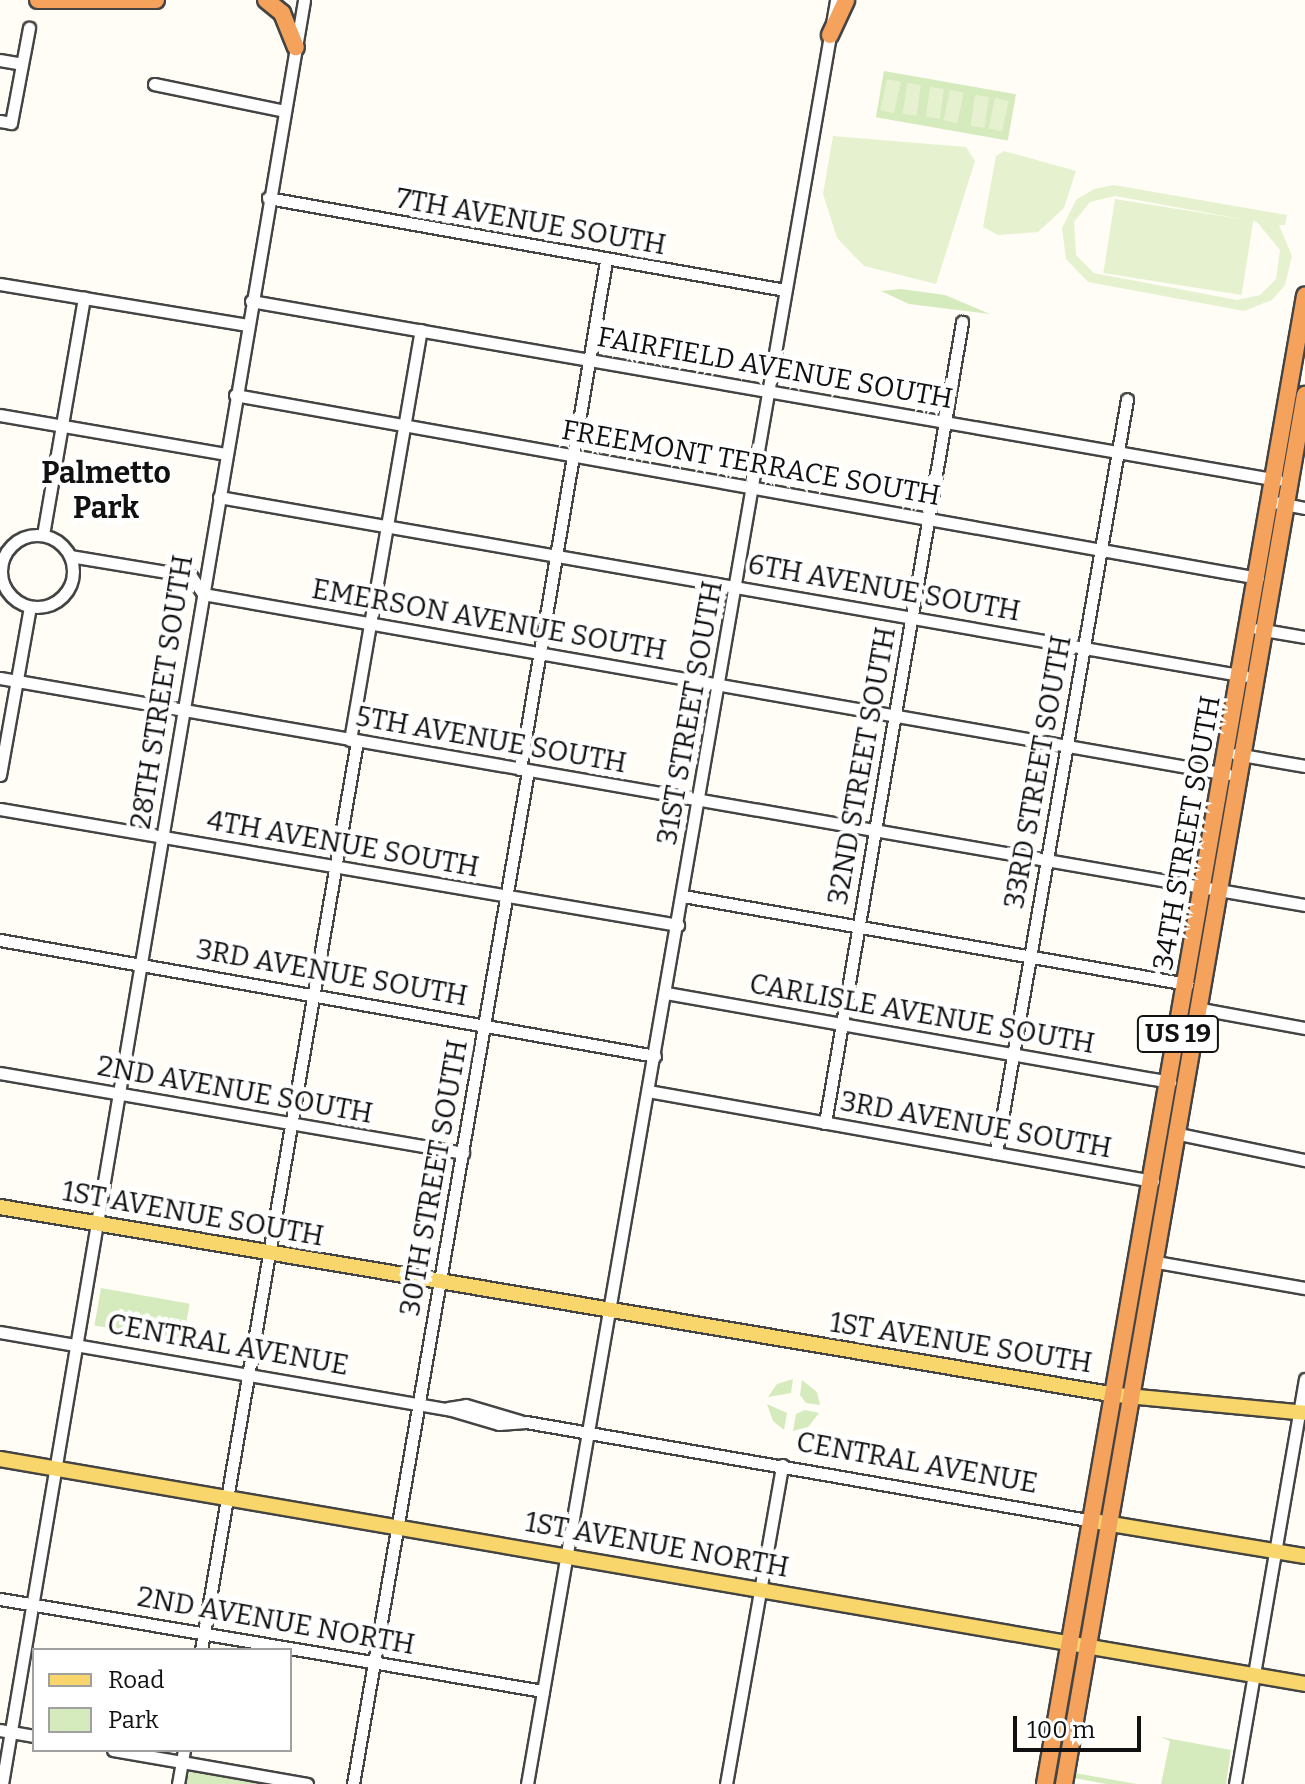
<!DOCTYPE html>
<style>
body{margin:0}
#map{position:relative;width:1305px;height:1784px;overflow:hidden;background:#fffdf5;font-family:Bitter,serif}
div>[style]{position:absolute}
.green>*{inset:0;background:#d5ebbd;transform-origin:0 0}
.pitch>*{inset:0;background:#e6f2cf;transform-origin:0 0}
.roads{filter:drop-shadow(2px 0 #444) drop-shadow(-2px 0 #444) drop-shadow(0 2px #444) drop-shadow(0 -2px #444)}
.minor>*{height:11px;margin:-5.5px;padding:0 5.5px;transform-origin:5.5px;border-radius:5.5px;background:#fff}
.minor>.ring{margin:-5.5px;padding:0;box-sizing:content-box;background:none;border:11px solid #fff;border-radius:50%}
.major>*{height:14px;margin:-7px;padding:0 7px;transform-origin:7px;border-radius:7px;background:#f9d66b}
.highway>*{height:16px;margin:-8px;padding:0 8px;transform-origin:8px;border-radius:8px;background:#f5a25d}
span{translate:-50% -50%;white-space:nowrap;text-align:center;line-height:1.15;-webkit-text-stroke:8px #fff;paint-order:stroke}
.shield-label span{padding:2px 6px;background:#fff;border:2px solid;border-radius:6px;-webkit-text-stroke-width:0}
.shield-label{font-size:26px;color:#111;font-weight:700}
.street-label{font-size:28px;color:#111}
.neighbourhood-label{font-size:30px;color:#111;font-weight:700}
.legend{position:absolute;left:32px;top:1648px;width:260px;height:104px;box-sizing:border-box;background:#fff;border:2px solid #a0a0a0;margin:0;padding:10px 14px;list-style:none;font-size:24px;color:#111}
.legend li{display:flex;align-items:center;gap:16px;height:40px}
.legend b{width:40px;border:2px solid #a0a0a0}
.scale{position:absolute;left:1013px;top:1716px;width:128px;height:36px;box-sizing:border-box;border:4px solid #111;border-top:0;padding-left:10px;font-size:24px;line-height:28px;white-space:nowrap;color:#111;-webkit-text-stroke:6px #fff;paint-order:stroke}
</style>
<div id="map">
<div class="green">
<i style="left:884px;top:71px;width:134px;height:47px;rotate:10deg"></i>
<i style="clip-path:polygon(901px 289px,945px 295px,990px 314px,909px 304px,881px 291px)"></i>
<i style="left:101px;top:1288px;width:90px;height:38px;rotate:10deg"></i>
<i style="clip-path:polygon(793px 1379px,791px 1393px,768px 1397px,777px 1384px)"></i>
<i style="clip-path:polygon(802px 1380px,817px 1392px,820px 1405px,806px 1403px,800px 1395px)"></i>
<i style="clip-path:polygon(767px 1404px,787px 1413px,784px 1430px,773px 1421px)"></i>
<i style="clip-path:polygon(805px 1410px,819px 1413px,808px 1427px,793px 1431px,796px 1414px)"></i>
<i style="clip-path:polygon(1161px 1737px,1231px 1750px,1226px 1784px,1161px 1784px,1170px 1741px)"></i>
<i style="clip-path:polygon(192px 1768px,283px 1784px,184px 1784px)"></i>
<i style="clip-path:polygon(1075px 1773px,1137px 1784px,1106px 1784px,1074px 1778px)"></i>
</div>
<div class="pitch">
<i style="left:887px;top:79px;width:14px;height:32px;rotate:12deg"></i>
<i style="left:907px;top:83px;width:14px;height:31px;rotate:8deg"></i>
<i style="left:930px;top:87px;width:14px;height:30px;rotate:8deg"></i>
<i style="left:950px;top:90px;width:14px;height:31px;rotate:12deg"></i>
<i style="left:975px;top:95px;width:14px;height:31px;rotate:8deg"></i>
<i style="left:995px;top:98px;width:14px;height:31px;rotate:12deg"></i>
<i style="clip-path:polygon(833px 136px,966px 147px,975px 161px,936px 284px,864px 266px,837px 238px,823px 194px)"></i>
<i style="clip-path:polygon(1004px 151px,1076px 171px,1064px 208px,1038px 232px,998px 235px,983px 227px,996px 156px)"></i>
<i style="clip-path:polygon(evenodd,1114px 185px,1287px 215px,1285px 225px,1279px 225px,1292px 256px,1285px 285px,1272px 300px,1244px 311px,1088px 282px,1066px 259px,1062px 228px,1076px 200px,1094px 189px,1114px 185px,1115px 196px,1257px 222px,1280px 250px,1276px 279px,1260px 295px,1237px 300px,1094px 273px,1076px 255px,1074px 222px,1090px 202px,1115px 196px)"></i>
<i style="left:1115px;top:199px;width:140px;height:75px;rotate:9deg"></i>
</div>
<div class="roads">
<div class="minor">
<i style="left:0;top:60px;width:22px;rotate:10deg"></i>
<i style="left:154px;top:84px;width:133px;rotate:11.7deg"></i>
<i style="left:0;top:121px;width:11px;rotate:10deg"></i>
<i style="left:11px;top:123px;width:97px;rotate:-79.3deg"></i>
<i style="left:268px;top:198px;width:525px;rotate:10.09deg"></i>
<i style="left:0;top:284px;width:250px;rotate:9.4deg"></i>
<i style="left:251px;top:301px;width:1042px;rotate:9.89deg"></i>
<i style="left:235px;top:395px;width:1039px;rotate:10.14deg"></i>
<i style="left:0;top:415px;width:229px;rotate:9.8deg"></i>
<i style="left:219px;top:497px;width:1041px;rotate:9.9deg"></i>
<i style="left:1269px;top:501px;width:37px;rotate:11deg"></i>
<i class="ring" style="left:1px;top:535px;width:61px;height:61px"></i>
<i style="left:43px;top:535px;width:241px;rotate:-80.2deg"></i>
<i style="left:70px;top:556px;width:123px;rotate:9.4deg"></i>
<i style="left:191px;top:576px;width:22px;rotate:56deg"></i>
<i style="left:203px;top:594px;width:1040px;rotate:9.97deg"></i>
<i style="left:1258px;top:629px;width:48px;rotate:9.7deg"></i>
<i style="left:0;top:678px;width:1325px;rotate:9.87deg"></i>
<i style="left:350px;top:740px;width:416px;rotate:-80.2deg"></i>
<i style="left:1236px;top:754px;width:70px;rotate:9.9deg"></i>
<i style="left:520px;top:769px;width:515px;rotate:-80.39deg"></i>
<i style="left:0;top:775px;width:171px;rotate:-79.9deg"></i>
<i style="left:0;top:809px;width:688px;rotate:9.71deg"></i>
<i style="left:683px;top:896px;width:512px;rotate:9.9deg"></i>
<i style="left:0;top:940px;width:665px;rotate:10.04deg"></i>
<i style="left:666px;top:993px;width:512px;rotate:10.01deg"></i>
<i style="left:1201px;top:1009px;width:106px;rotate:10.4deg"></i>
<i style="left:0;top:1073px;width:470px;rotate:9.8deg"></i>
<i style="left:648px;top:1091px;width:513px;rotate:10.11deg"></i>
<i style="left:825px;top:1123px;width:813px;rotate:-80.29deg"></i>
<i style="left:1179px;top:1134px;width:129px;rotate:11.7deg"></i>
<i style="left:996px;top:1153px;width:765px;rotate:-80.14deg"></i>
<i style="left:1157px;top:1262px;width:150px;rotate:10deg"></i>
<i style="left:0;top:1332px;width:455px;rotate:9.8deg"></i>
<i style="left:448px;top:1409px;width:53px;rotate:16.4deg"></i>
<i style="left:499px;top:1424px;width:27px;rotate:-4deg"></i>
<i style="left:526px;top:1422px;width:576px;rotate:9.9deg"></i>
<i style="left:448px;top:1408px;width:18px;rotate:-9deg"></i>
<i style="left:466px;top:1405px;width:56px;rotate:16.5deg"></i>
<i style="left:0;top:1599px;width:551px;rotate:9.62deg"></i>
<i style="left:201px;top:1650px;width:922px;rotate:-80.26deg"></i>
<i style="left:0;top:1730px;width:35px;rotate:10deg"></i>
<i style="left:113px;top:1750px;width:197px;rotate:9.9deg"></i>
<i style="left:2px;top:1784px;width:1809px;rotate:-80.39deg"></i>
<i style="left:178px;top:1784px;width:35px;rotate:-80deg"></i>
<i style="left:353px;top:1784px;width:1028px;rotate:-80.2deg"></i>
<i style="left:527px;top:1784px;width:1811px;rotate:-80.17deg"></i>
<i style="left:726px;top:1784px;width:324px;rotate:-80deg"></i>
<i style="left:1235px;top:1784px;width:411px;rotate:-80.2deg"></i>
</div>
<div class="major">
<i style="left:0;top:1207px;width:1132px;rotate:9.56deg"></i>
<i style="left:1116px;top:1395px;width:190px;rotate:5.4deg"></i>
<i style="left:0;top:1459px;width:1324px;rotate:9.78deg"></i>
<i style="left:1093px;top:1521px;width:215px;rotate:9.4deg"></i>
</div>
<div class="highway">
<i style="left:38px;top:0;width:118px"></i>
<i style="left:266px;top:0;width:21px;rotate:39deg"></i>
<i style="left:282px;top:13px;width:37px;rotate:68deg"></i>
<i style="left:830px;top:35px;width:38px;rotate:-65deg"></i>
<i style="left:1045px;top:1784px;width:1511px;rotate:-80.09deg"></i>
<i style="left:1064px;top:1784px;width:1410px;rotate:-80.16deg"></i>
</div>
</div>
<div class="shield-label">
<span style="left:1178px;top:1034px">US 19</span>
</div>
<div class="street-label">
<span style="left:531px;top:222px;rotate:10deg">7TH AVENUE SOUTH</span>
<span style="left:775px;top:368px;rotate:10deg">FAIRFIELD AVENUE SOUTH</span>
<span style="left:751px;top:463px;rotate:10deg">FREEMONT TERRACE SOUTH</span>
<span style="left:884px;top:588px;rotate:10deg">6TH AVENUE SOUTH</span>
<span style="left:489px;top:620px;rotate:10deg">EMERSON AVENUE SOUTH</span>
<span style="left:162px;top:692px;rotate:-81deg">28TH STREET SOUTH</span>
<span style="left:690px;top:713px;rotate:-80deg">31ST STREET SOUTH</span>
<span style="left:491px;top:740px;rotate:10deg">5TH AVENUE SOUTH</span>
<span style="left:862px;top:766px;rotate:-80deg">32ND STREET SOUTH</span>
<span style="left:1038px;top:772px;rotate:-80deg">33RD STREET SOUTH</span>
<span style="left:1187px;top:833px;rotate:-80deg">34TH STREET SOUTH</span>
<span style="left:343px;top:844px;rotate:10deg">4TH AVENUE SOUTH</span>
<span style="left:332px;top:973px;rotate:10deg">3RD AVENUE SOUTH</span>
<span style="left:922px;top:1014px;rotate:10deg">CARLISLE AVENUE SOUTH</span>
<span style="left:235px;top:1090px;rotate:10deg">2ND AVENUE SOUTH</span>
<span style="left:976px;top:1125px;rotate:10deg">3RD AVENUE SOUTH</span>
<span style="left:434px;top:1178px;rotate:-80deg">30TH STREET SOUTH</span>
<span style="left:193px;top:1214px;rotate:10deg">1ST AVENUE SOUTH</span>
<span style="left:961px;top:1343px;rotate:9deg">1ST AVENUE SOUTH</span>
<span style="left:228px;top:1345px;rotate:10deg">CENTRAL AVENUE</span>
<span style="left:917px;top:1463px;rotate:10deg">CENTRAL AVENUE</span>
<span style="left:657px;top:1545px;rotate:10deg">1ST AVENUE NORTH</span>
<span style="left:276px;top:1621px;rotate:10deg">2ND AVENUE NORTH</span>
</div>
<div class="neighbourhood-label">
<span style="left:106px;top:490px">Palmetto<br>Park</span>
</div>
<ul class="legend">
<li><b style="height:10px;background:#f9d66b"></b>Road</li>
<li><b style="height:22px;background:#d5ebbd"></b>Park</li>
</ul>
<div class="scale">100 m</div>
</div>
